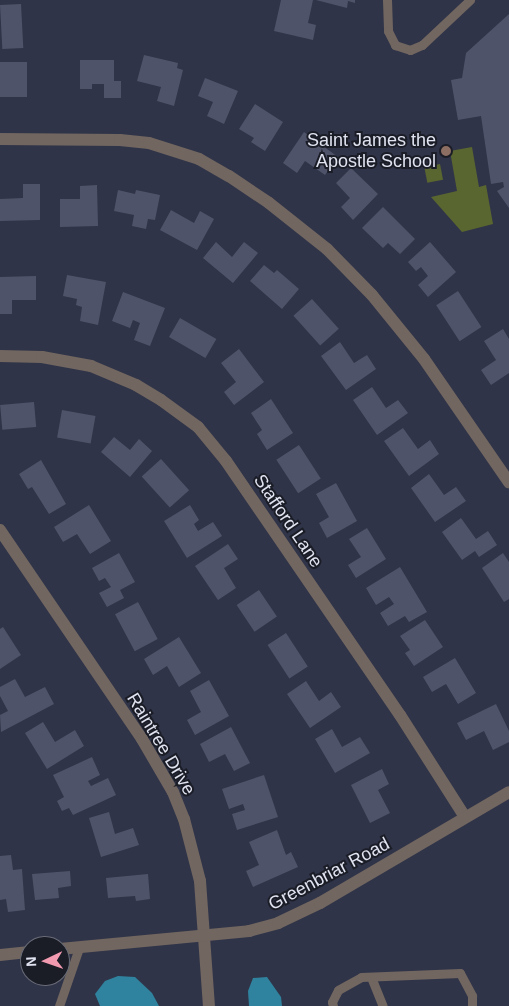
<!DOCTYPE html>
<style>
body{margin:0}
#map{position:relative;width:509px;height:1006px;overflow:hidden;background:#303448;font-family:Helvetica,sans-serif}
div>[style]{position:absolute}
.green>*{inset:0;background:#5a662f;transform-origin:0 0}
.water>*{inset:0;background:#30839e}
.building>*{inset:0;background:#4f5369;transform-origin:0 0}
.service>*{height:9px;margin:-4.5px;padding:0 4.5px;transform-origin:4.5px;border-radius:4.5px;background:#716660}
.minor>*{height:12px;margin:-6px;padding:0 6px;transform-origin:6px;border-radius:6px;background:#716660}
.dots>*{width:14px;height:14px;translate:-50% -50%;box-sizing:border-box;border:2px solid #1a1c26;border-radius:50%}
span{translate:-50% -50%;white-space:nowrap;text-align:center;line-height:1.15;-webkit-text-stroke:4px #1a1c26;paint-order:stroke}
.poi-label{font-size:18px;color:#e0e3f0}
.right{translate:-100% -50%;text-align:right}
.street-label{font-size:18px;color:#e0e3f0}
.north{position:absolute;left:20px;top:936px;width:50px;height:50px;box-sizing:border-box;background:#1a1c26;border:1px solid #696c77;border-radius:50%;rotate:267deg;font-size:14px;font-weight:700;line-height:20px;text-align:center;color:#e0e3f0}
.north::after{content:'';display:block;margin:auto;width:18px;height:22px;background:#f29aaf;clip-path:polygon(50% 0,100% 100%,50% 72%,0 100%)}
</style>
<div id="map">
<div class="green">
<i style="clip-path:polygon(472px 147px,479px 187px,486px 185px,493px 224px,462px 232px,431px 197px,457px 191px,450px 151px)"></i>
<i style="left:440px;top:164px;width:16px;height:16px;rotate:79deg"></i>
</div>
<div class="water">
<i style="clip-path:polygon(118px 976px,135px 977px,152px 993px,159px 1006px,100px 1006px,95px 994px,105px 981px)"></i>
<i style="clip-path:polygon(267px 977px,281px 997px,282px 1006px,249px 1006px,248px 991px,253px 978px)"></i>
</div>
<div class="building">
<i style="clip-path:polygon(281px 0,313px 0,308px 23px,316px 25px,313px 40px,274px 31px)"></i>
<i style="clip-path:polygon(316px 0,355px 0,355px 3px,348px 1px,347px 8px)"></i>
<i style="left:21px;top:4px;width:44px;height:21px;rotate:87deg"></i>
<i style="clip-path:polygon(509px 14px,509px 208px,497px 191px,504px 187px,503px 182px,491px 184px,481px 116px,458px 120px,451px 80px,462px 78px,466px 53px)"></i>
<i style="clip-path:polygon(144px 55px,178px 63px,177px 68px,183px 70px,174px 106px,157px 101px,161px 87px,137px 81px)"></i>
<i style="clip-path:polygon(80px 60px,114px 60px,114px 81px,121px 81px,121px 98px,104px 98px,104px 84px,92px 84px,92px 89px,80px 89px)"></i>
<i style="left:0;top:62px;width:27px;height:35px"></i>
<i style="clip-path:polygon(205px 78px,238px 91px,224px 124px,207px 116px,213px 102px,198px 96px)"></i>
<i style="clip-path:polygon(255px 104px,283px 122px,265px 151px,251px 142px,254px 138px,239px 129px)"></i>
<i style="clip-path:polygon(304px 132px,338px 157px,325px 175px,305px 161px,297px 173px,283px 163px)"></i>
<i style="clip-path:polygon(351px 168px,378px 194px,353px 220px,341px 207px,350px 198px,336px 183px)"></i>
<i style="clip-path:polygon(23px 184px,40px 184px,40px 220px,0 221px,0 199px,23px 198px)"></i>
<i style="clip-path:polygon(97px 185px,98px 226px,60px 227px,60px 199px,80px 199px,80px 186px)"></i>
<i style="clip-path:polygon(118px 190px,135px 194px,136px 190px,160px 195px,155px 220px,148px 219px,146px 229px,132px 226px,134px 215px,114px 211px)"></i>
<i style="clip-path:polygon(383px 207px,415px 239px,400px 254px,388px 243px,383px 248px,362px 228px)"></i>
<i style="clip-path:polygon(171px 210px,194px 223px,200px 211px,214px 219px,197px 250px,160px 230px)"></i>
<i style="clip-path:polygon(216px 242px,232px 257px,244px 242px,258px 253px,233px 283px,203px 258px)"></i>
<i style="clip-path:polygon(430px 242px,456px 272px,428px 297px,418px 285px,428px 276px,421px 267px,416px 271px,408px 262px)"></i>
<i style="clip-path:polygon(264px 265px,274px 273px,277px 270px,299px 289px,282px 309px,250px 281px)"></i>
<i style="clip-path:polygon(67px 275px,106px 282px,98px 325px,80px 321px,82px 307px,76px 305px,77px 299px,63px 296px)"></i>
<i style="clip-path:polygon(36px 276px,36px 300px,12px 300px,12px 314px,0 314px,0 277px)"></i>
<i style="left:458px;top:291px;width:43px;height:26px;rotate:57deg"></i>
<i style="clip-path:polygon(123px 292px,165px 308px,150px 346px,134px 340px,140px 323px,133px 320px,130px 328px,112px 321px)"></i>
<i style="left:312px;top:299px;width:40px;height:25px;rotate:48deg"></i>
<i style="left:180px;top:318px;width:42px;height:22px;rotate:30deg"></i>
<i style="clip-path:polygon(503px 329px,509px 339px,509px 373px,491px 385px,481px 370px,496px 360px,484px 341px)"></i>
<i style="clip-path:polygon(340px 342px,354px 363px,367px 355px,376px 369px,346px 390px,321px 356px)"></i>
<i style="clip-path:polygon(239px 349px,264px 382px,234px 405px,224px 392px,236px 382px,221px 363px)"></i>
<i style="clip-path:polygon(372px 387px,386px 408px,398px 400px,408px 413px,377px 435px,353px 400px)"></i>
<i style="clip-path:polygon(271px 399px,293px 433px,267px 450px,257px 434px,262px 430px,251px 413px)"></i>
<i style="left:34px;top:402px;width:25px;height:34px;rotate:85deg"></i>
<i style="left:62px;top:410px;width:34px;height:28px;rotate:10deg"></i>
<i style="clip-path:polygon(403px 428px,418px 449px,430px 440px,439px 454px,409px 476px,384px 441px)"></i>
<i style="clip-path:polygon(114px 437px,130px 450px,139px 439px,152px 451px,130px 477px,101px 452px)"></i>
<i style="left:299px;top:445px;width:40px;height:27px;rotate:57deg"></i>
<i style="left:161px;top:459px;width:42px;height:26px;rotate:48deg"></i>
<i style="clip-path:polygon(41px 460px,66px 504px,49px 514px,32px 487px,28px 489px,19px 474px)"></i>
<i style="clip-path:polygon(429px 474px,444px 495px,456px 487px,466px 501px,435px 522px,411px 488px)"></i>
<i style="clip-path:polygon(336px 483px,357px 521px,327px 538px,319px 523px,329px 517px,316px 494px)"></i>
<i style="clip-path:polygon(89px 505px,111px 541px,90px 554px,77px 534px,63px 542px,54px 527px)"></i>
<i style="clip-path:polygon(190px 505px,199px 520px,194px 524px,198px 531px,213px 522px,222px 536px,187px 558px,164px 521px)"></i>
<i style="clip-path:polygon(461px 518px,476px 539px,488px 531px,497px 545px,479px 557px,475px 551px,462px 560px,442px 532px)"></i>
<i style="clip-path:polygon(367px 528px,386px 559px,356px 578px,348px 565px,361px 557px,349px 539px)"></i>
<i style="clip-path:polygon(228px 544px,238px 559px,224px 568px,236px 588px,218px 600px,195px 566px)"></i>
<i style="clip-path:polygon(119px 553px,135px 582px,120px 590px,124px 598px,107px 607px,99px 593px,111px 587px,105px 578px,99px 581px,92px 568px)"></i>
<i style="clip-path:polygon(503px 553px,509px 562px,509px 599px,504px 602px,482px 568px)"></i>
<i style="clip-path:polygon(400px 567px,427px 612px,409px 622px,405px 616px,388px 626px,380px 613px,394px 604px,389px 597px,376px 605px,366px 588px)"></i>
<i style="left:259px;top:590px;width:32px;height:27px;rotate:56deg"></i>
<i style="left:138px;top:602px;width:42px;height:26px;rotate:62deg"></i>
<i style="clip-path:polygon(425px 620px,443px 647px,414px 666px,405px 653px,410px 650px,400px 636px)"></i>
<i style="clip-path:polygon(3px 627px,21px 655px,0 669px,0 629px)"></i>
<i style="left:286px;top:633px;width:40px;height:22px;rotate:57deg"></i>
<i style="clip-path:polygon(179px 637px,201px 673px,179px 687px,167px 666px,153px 675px,144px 659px)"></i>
<i style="clip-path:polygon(455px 658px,476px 693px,458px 704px,446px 684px,432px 692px,423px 677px)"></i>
<i style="clip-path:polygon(15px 679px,25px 697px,45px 687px,54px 704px,1px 732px,0 715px,8px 711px,0 696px,0 687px)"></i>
<i style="clip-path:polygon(209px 680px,229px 716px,195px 735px,187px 720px,201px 712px,190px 691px)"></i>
<i style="clip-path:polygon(306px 681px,319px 701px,331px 692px,341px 707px,310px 728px,287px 694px)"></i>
<i style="clip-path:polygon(496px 704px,509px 731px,509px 742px,493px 750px,484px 731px,466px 740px,457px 723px)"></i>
<i style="clip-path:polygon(43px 722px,55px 742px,75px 730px,84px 746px,47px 769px,25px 733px)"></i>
<i style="clip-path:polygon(231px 727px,250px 763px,234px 771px,225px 754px,209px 762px,200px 744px)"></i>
<i style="clip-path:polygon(332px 729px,342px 747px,360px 737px,370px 753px,335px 773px,315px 739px)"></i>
<i style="clip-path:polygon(92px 757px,100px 775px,88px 781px,91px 786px,108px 778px,116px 795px,73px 815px,69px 808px,62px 811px,57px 801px,64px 797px,53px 775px)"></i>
<i style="clip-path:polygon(382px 769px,389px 784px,378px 790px,390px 813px,370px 823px,351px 785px)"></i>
<i style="clip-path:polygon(264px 775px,278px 817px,237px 830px,232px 814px,245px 810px,243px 804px,229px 809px,222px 789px)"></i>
<i style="clip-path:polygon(109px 812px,115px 834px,133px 828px,139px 845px,101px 857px,89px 818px)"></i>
<i style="clip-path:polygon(277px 830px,286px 855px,291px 852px,298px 867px,253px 887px,246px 871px,259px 865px,249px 842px)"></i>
<i style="clip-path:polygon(11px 855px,13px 870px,22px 869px,25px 910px,8px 912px,6px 899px,0 900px,0 856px)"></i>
<i style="clip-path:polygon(70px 871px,71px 886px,58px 888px,59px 898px,35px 900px,32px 874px)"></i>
<i style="clip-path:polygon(148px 874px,150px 899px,136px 901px,135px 896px,108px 898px,106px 878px)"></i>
</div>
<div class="service">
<i style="left:387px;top:0;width:31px;rotate:88deg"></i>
<i style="left:388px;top:31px;width:16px;rotate:63deg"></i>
<i style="left:395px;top:45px;width:16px;rotate:18deg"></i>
<i style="left:410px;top:50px;width:13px;rotate:-23deg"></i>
<i style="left:422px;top:45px;width:66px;rotate:-43.2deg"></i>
<i style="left:371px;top:977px;width:31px;rotate:68deg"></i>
<i style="left:59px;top:1006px;width:61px;rotate:-71deg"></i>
<i style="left:333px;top:1006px;width:4px;rotate:-104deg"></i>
<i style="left:332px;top:1002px;width:13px;rotate:-63deg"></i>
<i style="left:338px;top:990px;width:26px;rotate:-29deg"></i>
<i style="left:361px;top:977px;width:99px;rotate:-2.3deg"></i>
<i style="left:460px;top:973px;width:26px;rotate:62deg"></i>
<i style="left:472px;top:996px;width:10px;rotate:90deg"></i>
</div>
<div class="minor">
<i style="left:0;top:139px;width:120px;rotate:0.5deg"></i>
<i style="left:120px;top:140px;width:29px;rotate:6deg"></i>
<i style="left:149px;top:143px;width:52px;rotate:17.7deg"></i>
<i style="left:199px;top:159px;width:34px;rotate:30deg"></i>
<i style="left:229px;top:176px;width:48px;rotate:34deg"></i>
<i style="left:269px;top:203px;width:74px;rotate:38.4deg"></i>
<i style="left:327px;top:249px;width:64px;rotate:45.6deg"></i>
<i style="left:372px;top:295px;width:82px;rotate:50.9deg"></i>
<i style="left:424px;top:359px;width:150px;rotate:55.4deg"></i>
<i style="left:0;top:356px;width:42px;rotate:1.4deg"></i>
<i style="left:42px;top:357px;width:50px;rotate:10.4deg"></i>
<i style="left:91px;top:366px;width:49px;rotate:22.9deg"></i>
<i style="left:136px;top:385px;width:29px;rotate:31deg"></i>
<i style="left:161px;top:400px;width:46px;rotate:36.1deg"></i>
<i style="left:198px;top:427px;width:44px;rotate:50.5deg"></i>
<i style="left:226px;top:461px;width:308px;rotate:55.6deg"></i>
<i style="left:400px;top:715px;width:121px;rotate:57.5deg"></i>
<i style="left:0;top:530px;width:253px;rotate:55.8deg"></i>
<i style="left:142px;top:739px;width:61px;rotate:59.7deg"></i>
<i style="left:173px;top:792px;width:29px;rotate:68deg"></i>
<i style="left:184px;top:819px;width:64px;rotate:75.5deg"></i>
<i style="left:200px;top:881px;width:125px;rotate:85.9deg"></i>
<i style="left:60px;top:949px;width:190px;rotate:-5.4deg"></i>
<i style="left:249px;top:931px;width:30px;rotate:-15deg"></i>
<i style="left:278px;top:923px;width:47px;rotate:-25.5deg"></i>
<i style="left:320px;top:903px;width:219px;rotate:-30.4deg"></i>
<i style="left:0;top:955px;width:30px;rotate:-6deg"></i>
</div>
<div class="dots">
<i style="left:446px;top:151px;background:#8d6e63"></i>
</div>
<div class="poi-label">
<span class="right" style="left:436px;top:151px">Saint James the<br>Apostle School</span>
</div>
<div class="street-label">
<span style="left:288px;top:521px;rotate:56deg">Stafford Lane</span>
<span style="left:161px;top:744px;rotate:59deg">Raintree Drive</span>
<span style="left:329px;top:874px;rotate:-28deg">Greenbriar Road</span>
</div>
<div class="north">N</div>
</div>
